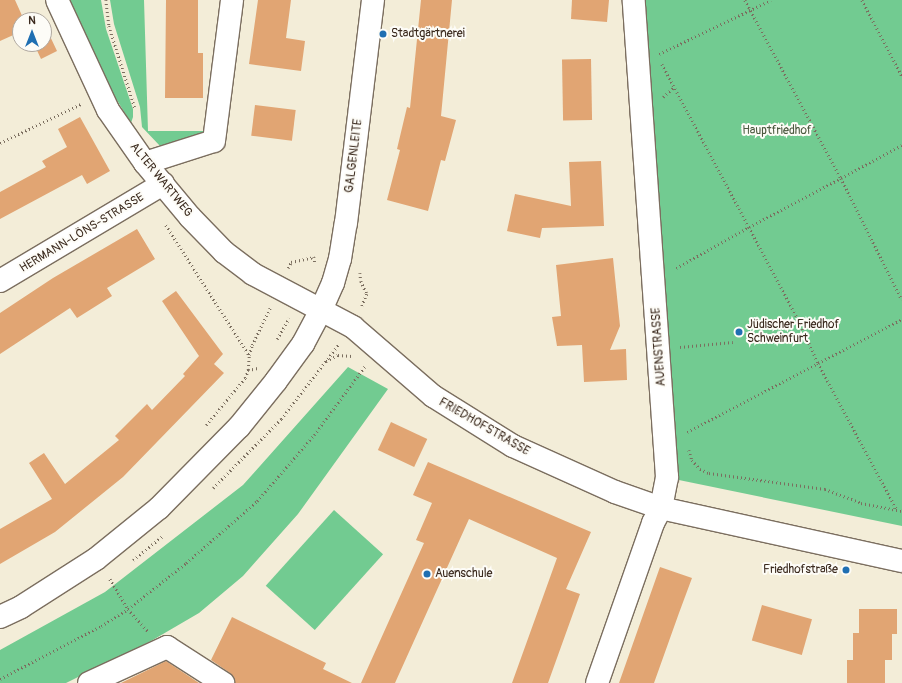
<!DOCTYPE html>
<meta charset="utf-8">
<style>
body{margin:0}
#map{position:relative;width:902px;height:683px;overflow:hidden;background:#f3edd8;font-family:Pangolin,sans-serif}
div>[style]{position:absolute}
.green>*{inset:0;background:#72cb91;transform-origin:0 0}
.building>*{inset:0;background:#e1a573;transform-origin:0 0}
.path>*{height:2.5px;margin-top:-1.25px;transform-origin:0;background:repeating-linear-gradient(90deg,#7b6e5f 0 1px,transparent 0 4px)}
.roads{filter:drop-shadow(1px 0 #7b6e5f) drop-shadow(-1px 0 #7b6e5f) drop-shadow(0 1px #7b6e5f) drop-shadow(0 -1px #7b6e5f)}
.minor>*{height:22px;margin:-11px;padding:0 11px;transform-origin:11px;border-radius:11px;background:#fff}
.dots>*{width:11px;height:11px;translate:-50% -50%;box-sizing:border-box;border:2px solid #fdfcf7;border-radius:50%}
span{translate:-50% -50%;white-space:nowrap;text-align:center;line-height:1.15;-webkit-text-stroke:4px #fdfcf7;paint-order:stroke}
.poi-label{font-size:12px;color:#3b2a1e}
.left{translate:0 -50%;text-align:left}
.right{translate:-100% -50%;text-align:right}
.park-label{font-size:12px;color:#4c5a40}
.street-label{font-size:12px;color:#3b2a1e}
.north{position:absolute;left:12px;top:12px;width:40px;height:40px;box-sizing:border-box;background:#fdfcf7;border:1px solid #afa8a0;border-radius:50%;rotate:0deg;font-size:11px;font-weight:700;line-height:16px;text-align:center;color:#3b2a1e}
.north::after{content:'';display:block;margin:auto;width:14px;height:18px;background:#1f6fb2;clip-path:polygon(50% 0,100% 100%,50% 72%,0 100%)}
</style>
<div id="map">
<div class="green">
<i style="clip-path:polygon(68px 0,101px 0,106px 29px,133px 109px,133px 117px,131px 123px,110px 89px)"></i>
<i style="clip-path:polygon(110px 0,144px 0,148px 131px,207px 131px,160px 146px,142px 127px,140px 107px,114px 24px)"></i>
<i style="clip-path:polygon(642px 0,902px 0,902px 526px,674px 479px)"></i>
<i style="clip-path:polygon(348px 367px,388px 389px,298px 514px,243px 576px,199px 613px,151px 641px,66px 683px,0 683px,0 650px,105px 592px,243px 485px)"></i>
<i style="left:334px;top:510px;width:66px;height:102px;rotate:42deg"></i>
</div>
<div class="building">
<i style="clip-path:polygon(0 0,15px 0,24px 20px,20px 20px,20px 32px,0 41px)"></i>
<i style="clip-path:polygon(166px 0,198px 0,198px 53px,203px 53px,203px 98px,165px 98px)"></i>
<i style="clip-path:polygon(258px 0,291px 0,286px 38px,305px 41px,301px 71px,249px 64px)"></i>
<i style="clip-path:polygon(421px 0,452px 0,441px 116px,456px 120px,445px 161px,441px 160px,428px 211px,387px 200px,400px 150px,397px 149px,407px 107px,410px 108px)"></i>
<i style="clip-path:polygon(572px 0,609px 0,607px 22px,571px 19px)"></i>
<i style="clip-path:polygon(48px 32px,57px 51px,41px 59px,34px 44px,44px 44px,44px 34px)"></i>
<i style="left:591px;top:59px;width:61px;height:29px;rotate:89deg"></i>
<i style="left:255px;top:105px;width:41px;height:31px;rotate:7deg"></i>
<i style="clip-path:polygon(80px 117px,110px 171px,87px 184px,82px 175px,0 219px,0 192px,46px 167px,42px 161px,67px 147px,58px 129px)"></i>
<i style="clip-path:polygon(601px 161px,604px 226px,542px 228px,540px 238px,507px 231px,515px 194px,571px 206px,569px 162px)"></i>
<i style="clip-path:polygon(137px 229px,155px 259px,107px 288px,112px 296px,77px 318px,70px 308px,0 354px,0 313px,53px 278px)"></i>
<i style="clip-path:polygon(613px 258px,620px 326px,610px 350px,626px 349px,627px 380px,584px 382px,582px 345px,557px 346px,552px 317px,561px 316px,556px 265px)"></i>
<i style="clip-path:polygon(176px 291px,223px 354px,214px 364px,224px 373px,123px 477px,55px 532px,0 564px,0 529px,52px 499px,29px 463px,44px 453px,65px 484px,119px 440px,115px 436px,147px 404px,152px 410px,185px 376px,183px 374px,199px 356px,162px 301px)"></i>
<i style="left:391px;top:422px;width:40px;height:31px;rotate:25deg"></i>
<i style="clip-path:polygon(428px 462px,591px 532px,566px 589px,580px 594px,548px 683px,512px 683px,557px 558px,469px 519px,395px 683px,361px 683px,424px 543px,416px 540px,432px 503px,413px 495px)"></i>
<i style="clip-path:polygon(660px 567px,692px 578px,679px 613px,654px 683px,619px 683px)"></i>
<i style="left:762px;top:605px;width:52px;height:37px;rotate:16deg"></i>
<i style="clip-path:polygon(859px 609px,897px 609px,897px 634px,892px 634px,892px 660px,885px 660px,885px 683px,847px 683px,847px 660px,853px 660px,853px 633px,859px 633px)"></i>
<i style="clip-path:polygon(232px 617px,326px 663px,323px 669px,352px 683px,235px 683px,234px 677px,230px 673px,211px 660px)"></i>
<i style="clip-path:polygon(166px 661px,199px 683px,121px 683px)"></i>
</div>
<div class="path">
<i style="left:106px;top:0;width:26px;rotate:83deg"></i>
<i style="left:109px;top:26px;width:86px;rotate:72.4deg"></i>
<i style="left:745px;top:0;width:202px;rotate:61.7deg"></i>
<i style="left:841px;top:178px;width:69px;rotate:-28.4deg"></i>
<i style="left:862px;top:0;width:86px;rotate:62.2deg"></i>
<i style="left:659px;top:54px;width:124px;rotate:-25.7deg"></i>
<i style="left:662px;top:64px;width:185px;rotate:61.9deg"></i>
<i style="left:749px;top:227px;width:104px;rotate:-28deg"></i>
<i style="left:841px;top:178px;width:136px;rotate:63.4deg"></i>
<i style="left:663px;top:97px;width:15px;rotate:-42deg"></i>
<i style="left:0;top:143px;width:90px;rotate:-25.7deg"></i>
<i style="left:166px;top:225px;width:154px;rotate:57.4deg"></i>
<i style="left:288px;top:268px;width:7px;rotate:-63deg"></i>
<i style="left:291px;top:262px;width:24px;rotate:-12deg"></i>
<i style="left:314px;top:257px;width:6px;rotate:81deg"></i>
<i style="left:676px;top:268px;width:84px;rotate:-29.3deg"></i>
<i style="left:749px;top:227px;width:111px;rotate:62deg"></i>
<i style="left:801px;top:325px;width:42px;rotate:65.9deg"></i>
<i style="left:818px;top:363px;width:167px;rotate:61.7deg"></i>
<i style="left:360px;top:273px;width:8px;rotate:83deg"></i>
<i style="left:361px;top:281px;width:14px;rotate:65deg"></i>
<i style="left:367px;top:294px;width:13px;rotate:113deg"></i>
<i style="left:277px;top:339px;width:24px;rotate:-60deg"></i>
<i style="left:680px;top:347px;width:53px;rotate:-5.4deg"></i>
<i style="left:326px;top:361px;width:13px;rotate:-27deg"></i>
<i style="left:338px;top:355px;width:14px;rotate:4deg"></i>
<i style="left:248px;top:370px;width:10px;rotate:-11deg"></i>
<i style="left:206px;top:425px;width:61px;rotate:-50.3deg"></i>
<i style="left:245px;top:378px;width:9px;rotate:-69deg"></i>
<i style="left:248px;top:370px;width:15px;rotate:-86deg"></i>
<i style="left:249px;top:355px;width:10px;rotate:-73deg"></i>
<i style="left:252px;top:345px;width:41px;rotate:-64.1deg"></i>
<i style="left:687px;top:432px;width:243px;rotate:-27.7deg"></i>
<i style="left:689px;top:450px;width:10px;rotate:73deg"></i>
<i style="left:692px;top:460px;width:12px;rotate:48deg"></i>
<i style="left:700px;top:469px;width:10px;rotate:24deg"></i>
<i style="left:709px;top:473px;width:117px;rotate:7.9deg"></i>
<i style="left:825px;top:489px;width:39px;rotate:21deg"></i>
<i style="left:861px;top:503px;width:42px;rotate:11deg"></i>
<i style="left:213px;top:488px;width:97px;rotate:-45.4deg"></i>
<i style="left:281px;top:419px;width:95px;rotate:-52.3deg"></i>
<i style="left:133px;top:560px;width:38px;rotate:-39deg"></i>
<i style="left:110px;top:579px;width:35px;rotate:59deg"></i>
<i style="left:128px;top:609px;width:30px;rotate:48deg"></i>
<i style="left:0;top:679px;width:114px;rotate:-27.7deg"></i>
<i style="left:101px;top:626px;width:32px;rotate:-32deg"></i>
<i style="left:128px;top:609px;width:74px;rotate:-38.4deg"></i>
<i style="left:186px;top:563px;width:94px;rotate:-41.1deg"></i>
<i style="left:257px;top:501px;width:87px;rotate:-49.2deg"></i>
<i style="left:314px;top:435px;width:86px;rotate:-53.5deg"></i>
</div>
<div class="roads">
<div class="minor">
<i style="left:57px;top:0;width:121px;rotate:65.1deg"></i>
<i style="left:108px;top:110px;width:65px;rotate:55.1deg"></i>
<i style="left:145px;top:163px;width:70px;rotate:50.2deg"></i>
<i style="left:190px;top:217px;width:49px;rotate:45.8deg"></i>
<i style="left:224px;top:252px;width:36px;rotate:37deg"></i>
<i style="left:253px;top:274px;width:113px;rotate:27.9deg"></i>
<i style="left:353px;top:327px;width:106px;rotate:40.8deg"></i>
<i style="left:433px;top:396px;width:94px;rotate:32deg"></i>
<i style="left:513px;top:446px;width:112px;rotate:24.3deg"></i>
<i style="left:615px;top:492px;width:49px;rotate:19.2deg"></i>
<i style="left:661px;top:508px;width:247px;rotate:12.4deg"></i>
<i style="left:145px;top:163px;width:72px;rotate:-17.7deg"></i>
<i style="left:214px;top:141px;width:142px;rotate:-82.7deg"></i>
<i style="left:0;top:281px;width:190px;rotate:-30.8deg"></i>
<i style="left:0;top:617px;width:23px;rotate:-25deg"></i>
<i style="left:21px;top:607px;width:89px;rotate:-32.6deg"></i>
<i style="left:96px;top:559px;width:81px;rotate:-39deg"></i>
<i style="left:159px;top:508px;width:114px;rotate:-45.4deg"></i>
<i style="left:239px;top:427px;width:59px;rotate:-51.2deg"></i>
<i style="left:276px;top:381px;width:46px;rotate:-53.9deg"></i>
<i style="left:303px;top:344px;width:38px;rotate:-62deg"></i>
<i style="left:321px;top:310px;width:30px;rotate:-66deg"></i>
<i style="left:333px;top:283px;width:25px;rotate:-74deg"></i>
<i style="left:340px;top:259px;width:36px;rotate:-81deg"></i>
<i style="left:346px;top:223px;width:225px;rotate:-83.1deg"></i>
<i style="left:89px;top:683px;width:86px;rotate:-24.8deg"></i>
<i style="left:167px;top:647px;width:67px;rotate:32.7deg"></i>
<i style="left:597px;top:683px;width:170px;rotate:-70.7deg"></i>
<i style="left:653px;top:523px;width:17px;rotate:-62deg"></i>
<i style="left:661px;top:508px;width:32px;rotate:-79deg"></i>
<i style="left:667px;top:477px;width:478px;rotate:-94deg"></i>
</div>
</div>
<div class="dots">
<i style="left:383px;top:34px;background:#1f6fb2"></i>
<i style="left:739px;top:332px;background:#1f6fb2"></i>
<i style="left:846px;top:570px;background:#1f6fb2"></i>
<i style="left:427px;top:574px;background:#1f6fb2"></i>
</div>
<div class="poi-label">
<span class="left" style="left:391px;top:34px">Stadtgärtnerei</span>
<span class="left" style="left:747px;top:332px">Jüdischer Friedhof<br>Schweinfurt</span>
<span class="right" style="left:838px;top:570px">Friedhofstraße</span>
<span class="left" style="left:435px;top:574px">Auenschule</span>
</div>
<div class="park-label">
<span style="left:777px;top:131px">Hauptfriedhof</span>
</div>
<div class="street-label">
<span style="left:354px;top:156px;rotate:-83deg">GALGENLEITE</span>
<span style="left:161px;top:180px;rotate:51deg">ALTER WARTWEG</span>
<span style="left:82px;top:233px;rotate:-31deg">HERMANN-LÖNS-STRASSE</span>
<span style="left:659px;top:347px;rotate:-94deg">AUENSTRASSE</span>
<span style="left:484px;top:427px;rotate:30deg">FRIEDHOFSTRASSE</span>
</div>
<div class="north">N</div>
</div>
